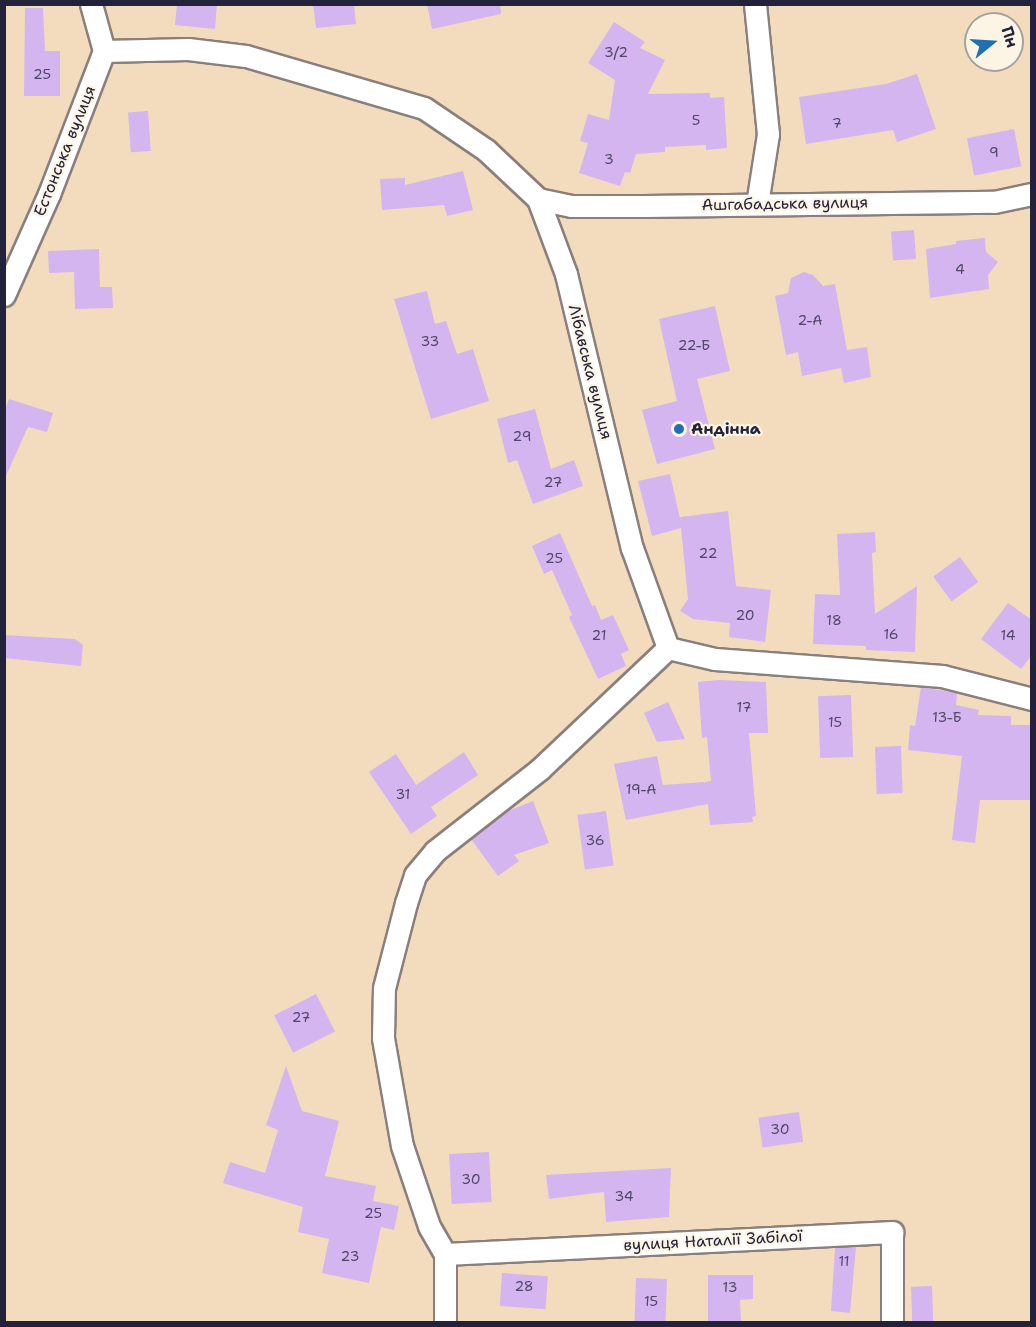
<!DOCTYPE html>
<meta charset="utf-8">
<style>
body{margin:0}
#map{position:relative;width:1036px;height:1327px;overflow:hidden;background:#f3dcbd;font-family:"Shantell Sans",sans-serif}
div>[style]{position:absolute}
.building>*{inset:0;background:#d4b5ef;transform-origin:0 0}
.roads{filter:drop-shadow(2px 0 #8a7f7c) drop-shadow(-2px 0 #8a7f7c) drop-shadow(0 2px #8a7f7c) drop-shadow(0 -2px #8a7f7c)}
.minor>*{height:21px;margin:-10.5px;padding:0 10.5px;transform-origin:10.5px;border-radius:10.5px;background:#fff}
.dots>*{width:16px;height:16px;translate:-50% -50%;box-sizing:border-box;border:3px solid #fcf5e5;border-radius:50%}
span{translate:-50% -50%;white-space:nowrap;text-align:center;line-height:1.15;-webkit-text-stroke:4.5px #fcf5e5;paint-order:stroke}
.number-label{font-size:14px;color:#4e4768}
.number-label span{-webkit-text-stroke-width:0}
.street-label{font-size:16px;color:#22223b}
.poi-label{font-size:16px;color:#22223b;font-weight:700}
.left{translate:0 -50%;text-align:left}
.frame{position:absolute;inset:0;border:6px solid #22223b;pointer-events:none}
.north{position:absolute;left:964px;top:12px;width:60px;height:60px;box-sizing:border-box;background:#fcf5e5;border:2px solid #a5a1a1;border-radius:50%;rotate:72deg;font-size:16px;font-weight:700;line-height:24px;text-align:center;color:#22223b}
.north::after{content:'';display:block;margin:auto;width:21px;height:27px;background:#1f6fb2;clip-path:polygon(50% 0,100% 100%,50% 72%,0 100%)}
</style>
<div id="map">
<div class="building">
<i style="clip-path:polygon(177px 4px,217px 4px,215px 29px,175px 25px)"></i>
<i style="clip-path:polygon(313px 4px,354px 4px,356px 24px,316px 28px)"></i>
<i style="clip-path:polygon(427px 4px,500px 4px,501px 14px,432px 29px)"></i>
<i style="clip-path:polygon(25px 8px,43px 8px,45px 51px,60px 51px,60px 96px,24px 96px)"></i>
<i style="clip-path:polygon(614px 22px,645px 42px,640px 48px,665px 60px,648px 94px,710px 93px,710px 98px,724px 97px,727px 148px,706px 150px,706px 145px,665px 147px,665px 152px,636px 154px,630px 173px,625px 172px,620px 186px,579px 173px,588px 143px,580px 141px,588px 114px,609px 120px,615px 80px,588px 63px)"></i>
<i style="clip-path:polygon(917px 74px,936px 129px,897px 142px,893px 130px,806px 144px,799px 97px,886px 84px)"></i>
<i style="left:148px;top:111px;width:40px;height:20px;rotate:86deg"></i>
<i style="left:1014px;top:129px;width:38px;height:48px;rotate:79deg"></i>
<i style="clip-path:polygon(463px 171px,473px 210px,447px 216px,444px 205px,382px 210px,380px 179px,405px 178px,405px 185px)"></i>
<i style="left:914px;top:230px;width:29px;height:23px;rotate:86deg"></i>
<i style="clip-path:polygon(985px 238px,986px 252px,998px 262px,988px 275px,989px 289px,930px 298px,926px 249px,956px 244px,956px 241px)"></i>
<i style="clip-path:polygon(99px 249px,100px 287px,112px 287px,113px 308px,75px 309px,74px 272px,49px 273px,48px 251px)"></i>
<i style="clip-path:polygon(804px 272px,813px 275px,823px 286px,835px 284px,847px 350px,867px 347px,871px 377px,844px 383px,841px 368px,802px 376px,798px 352px,786px 355px,775px 296px,788px 293px,791px 278px)"></i>
<i style="clip-path:polygon(427px 291px,435px 324px,446px 321px,457px 354px,473px 349px,489px 401px,431px 419px,394px 299px)"></i>
<i style="clip-path:polygon(715px 306px,730px 371px,697px 379px,715px 449px,657px 464px,642px 410px,677px 401px,659px 319px)"></i>
<i style="clip-path:polygon(9px 399px,53px 413px,47px 432px,28px 427px,4px 480px,4px 413px)"></i>
<i style="clip-path:polygon(535px 409px,551px 469px,574px 460px,583px 486px,533px 504px,517px 460px,508px 463px,497px 419px)"></i>
<i style="clip-path:polygon(670px 474px,681px 523px,680px 517px,728px 511px,736px 586px,771px 590px,765px 642px,729px 637px,730px 623px,693px 619px,680px 611px,688px 599px,681px 528px,652px 536px,638px 481px)"></i>
<i style="clip-path:polygon(875px 532px,876px 552px,872px 553px,875px 614px,917px 586px,915px 652px,866px 650px,866px 646px,813px 644px,815px 594px,840px 595px,837px 534px)"></i>
<i style="clip-path:polygon(560px 533px,592px 606px,595px 605px,601px 620px,613px 615px,629px 650px,621px 654px,626px 666px,598px 679px,569px 617px,572px 615px,552px 570px,544px 574px,532px 546px)"></i>
<i style="left:960px;top:557px;width:31px;height:33px;rotate:54deg"></i>
<i style="clip-path:polygon(1008px 603px,1032px 620px,1032px 655px,1021px 669px,981px 639px)"></i>
<i style="clip-path:polygon(4px 635px,75px 639px,83px 645px,81px 666px,4px 658px)"></i>
<i style="clip-path:polygon(719px 680px,766px 682px,768px 733px,749px 733px,756px 816px,752px 817px,753px 822px,710px 825px,708px 804px,626px 820px,614px 764px,657px 756px,663px 785px,704px 782px,705px 784px,705px 782px,711px 781px,707px 737px,702px 738px,698px 682px)"></i>
<i style="clip-path:polygon(921px 687px,957px 693px,956px 705px,979px 710px,978px 715px,1011px 716px,1011px 725px,1032px 725px,1032px 800px,980px 800px,975px 843px,952px 840px,962px 756px,908px 750px,910px 725px,915px 726px)"></i>
<i style="left:851px;top:695px;width:62px;height:33px;rotate:88deg"></i>
<i style="clip-path:polygon(668px 702px,685px 739px,657px 742px,644px 713px)"></i>
<i style="left:901px;top:746px;width:47px;height:26px;rotate:88deg"></i>
<i style="clip-path:polygon(464px 752px,478px 775px,431px 807px,437px 816px,411px 834px,369px 772px,396px 754px,416px 785px)"></i>
<i style="clip-path:polygon(533px 801px,549px 843px,514px 855px,519px 861px,498px 876px,471px 839px,508px 811px)"></i>
<i style="left:606px;top:811px;width:55px;height:29px;rotate:82deg"></i>
<i style="left:316px;top:994px;width:42px;height:47px;rotate:63deg"></i>
<i style="clip-path:polygon(286px 1066px,302px 1111px,339px 1121px,325px 1176px,376px 1186px,373px 1201px,399px 1206px,394px 1230px,381px 1227px,369px 1283px,322px 1273px,329px 1239px,298px 1232px,303px 1207px,223px 1183px,230px 1162px,265px 1173px,278px 1130px,266px 1125px)"></i>
<i style="left:799px;top:1112px;width:30px;height:41px;rotate:82deg"></i>
<i style="left:489px;top:1152px;width:50px;height:40px;rotate:87deg"></i>
<i style="clip-path:polygon(671px 1168px,669px 1217px,606px 1222px,604px 1192px,549px 1199px,546px 1175px)"></i>
<i style="clip-path:polygon(853px 1247px,856px 1247px,850px 1313px,831px 1311px,835px 1248px)"></i>
<i style="left:502px;top:1273px;width:46px;height:33px;rotate:4deg"></i>
<i style="clip-path:polygon(708px 1275px,753px 1275px,753px 1299px,740px 1300px,741px 1323px,708px 1323px)"></i>
<i style="left:636px;top:1278px;width:31px;height:45px;rotate:2deg"></i>
<i style="left:932px;top:1286px;width:37px;height:21px;rotate:88deg"></i>
</div>
<div class="roads">
<div class="minor">
<i style="left:755px;top:4px;width:131px;rotate:84.3deg"></i>
<i style="left:768px;top:134px;width:71px;rotate:98.9deg"></i>
<i style="left:104px;top:51px;width:84px;rotate:-1.4deg"></i>
<i style="left:188px;top:49px;width:58px;rotate:6.9deg"></i>
<i style="left:246px;top:56px;width:185px;rotate:16.3deg"></i>
<i style="left:424px;top:108px;width:75px;rotate:34.1deg"></i>
<i style="left:486px;top:150px;width:71px;rotate:43.3deg"></i>
<i style="left:538px;top:199px;width:80px;rotate:69.5deg"></i>
<i style="left:566px;top:274px;width:282px;rotate:76.5deg"></i>
<i style="left:632px;top:548px;width:106px;rotate:70.2deg"></i>
<i style="left:668px;top:648px;width:48px;rotate:13.2deg"></i>
<i style="left:715px;top:659px;width:228px;rotate:4.3deg"></i>
<i style="left:942px;top:676px;width:93px;rotate:14.3deg"></i>
<i style="left:538px;top:199px;width:34px;rotate:12deg"></i>
<i style="left:571px;top:206px;width:73px"></i>
<i style="left:644px;top:206px;width:350px;rotate:-0.7deg"></i>
<i style="left:994px;top:202px;width:39px;rotate:-12deg"></i>
<i style="left:4px;top:295px;width:111px;rotate:-66deg"></i>
<i style="left:49px;top:194px;width:153px;rotate:-69deg"></i>
<i style="left:104px;top:51px;width:49px;rotate:-105.5deg"></i>
<i style="left:445px;top:1254px;width:448px;rotate:-2.8deg"></i>
<i style="left:892px;top:1232px;width:90px;rotate:90deg"></i>
<i style="left:445px;top:1322px;width:68px;rotate:-90deg"></i>
<i style="left:445px;top:1254px;width:32px;rotate:-120deg"></i>
<i style="left:429px;top:1226px;width:84px;rotate:-108.6deg"></i>
<i style="left:402px;top:1146px;width:110px;rotate:-100deg"></i>
<i style="left:383px;top:1038px;width:50px;rotate:-88.9deg"></i>
<i style="left:384px;top:988px;width:88px;rotate:-75.5deg"></i>
<i style="left:406px;top:903px;width:29px;rotate:-72deg"></i>
<i style="left:415px;top:875px;width:31px;rotate:-50deg"></i>
<i style="left:435px;top:851px;width:133px;rotate:-38deg"></i>
<i style="left:540px;top:769px;width:176px;rotate:-43.4deg"></i>
</div>
</div>
<div class="dots">
<i style="left:679px;top:429px;background:#1f6fb2"></i>
</div>
<div class="number-label">
<span style="left:616px;top:52px">3/2</span>
<span style="left:42px;top:74px">25</span>
<span style="left:696px;top:120px">5</span>
<span style="left:837px;top:123px">7</span>
<span style="left:994px;top:152px">9</span>
<span style="left:609px;top:159px">3</span>
<span style="left:960px;top:269px">4</span>
<span style="left:810px;top:320px">2-А</span>
<span style="left:430px;top:341px">33</span>
<span style="left:694px;top:345px">22-Б</span>
<span style="left:522px;top:436px">29</span>
<span style="left:553px;top:482px">27</span>
<span style="left:708px;top:553px">22</span>
<span style="left:554px;top:558px">25</span>
<span style="left:745px;top:615px">20</span>
<span style="left:834px;top:620px">18</span>
<span style="left:891px;top:634px">16</span>
<span style="left:599px;top:635px">21</span>
<span style="left:1008px;top:635px">14</span>
<span style="left:744px;top:707px">17</span>
<span style="left:947px;top:717px">13-Б</span>
<span style="left:835px;top:722px">15</span>
<span style="left:641px;top:789px">19-А</span>
<span style="left:403px;top:794px">31</span>
<span style="left:595px;top:840px">36</span>
<span style="left:301px;top:1017px">27</span>
<span style="left:780px;top:1129px">30</span>
<span style="left:471px;top:1179px">30</span>
<span style="left:624px;top:1196px">34</span>
<span style="left:373px;top:1213px">25</span>
<span style="left:350px;top:1256px">23</span>
<span style="left:844px;top:1261px">11</span>
<span style="left:524px;top:1286px">28</span>
<span style="left:730px;top:1287px">13</span>
<span style="left:651px;top:1301px">15</span>
</div>
<div class="street-label">
<span style="left:65px;top:151px;rotate:-68deg">Естонська вулиця</span>
<span style="left:785px;top:204px;rotate:-1deg">Ашгабадська вулиця</span>
<span style="left:590px;top:372px;rotate:76deg">Лібавська вулиця</span>
<span style="left:713px;top:1241px;rotate:-3deg">вулиця Наталії Забілої</span>
</div>
<div class="poi-label">
<span class="left" style="left:691px;top:429px">Андінна</span>
</div>
<div class="frame"></div>
<div class="north">Пн</div>
</div>
